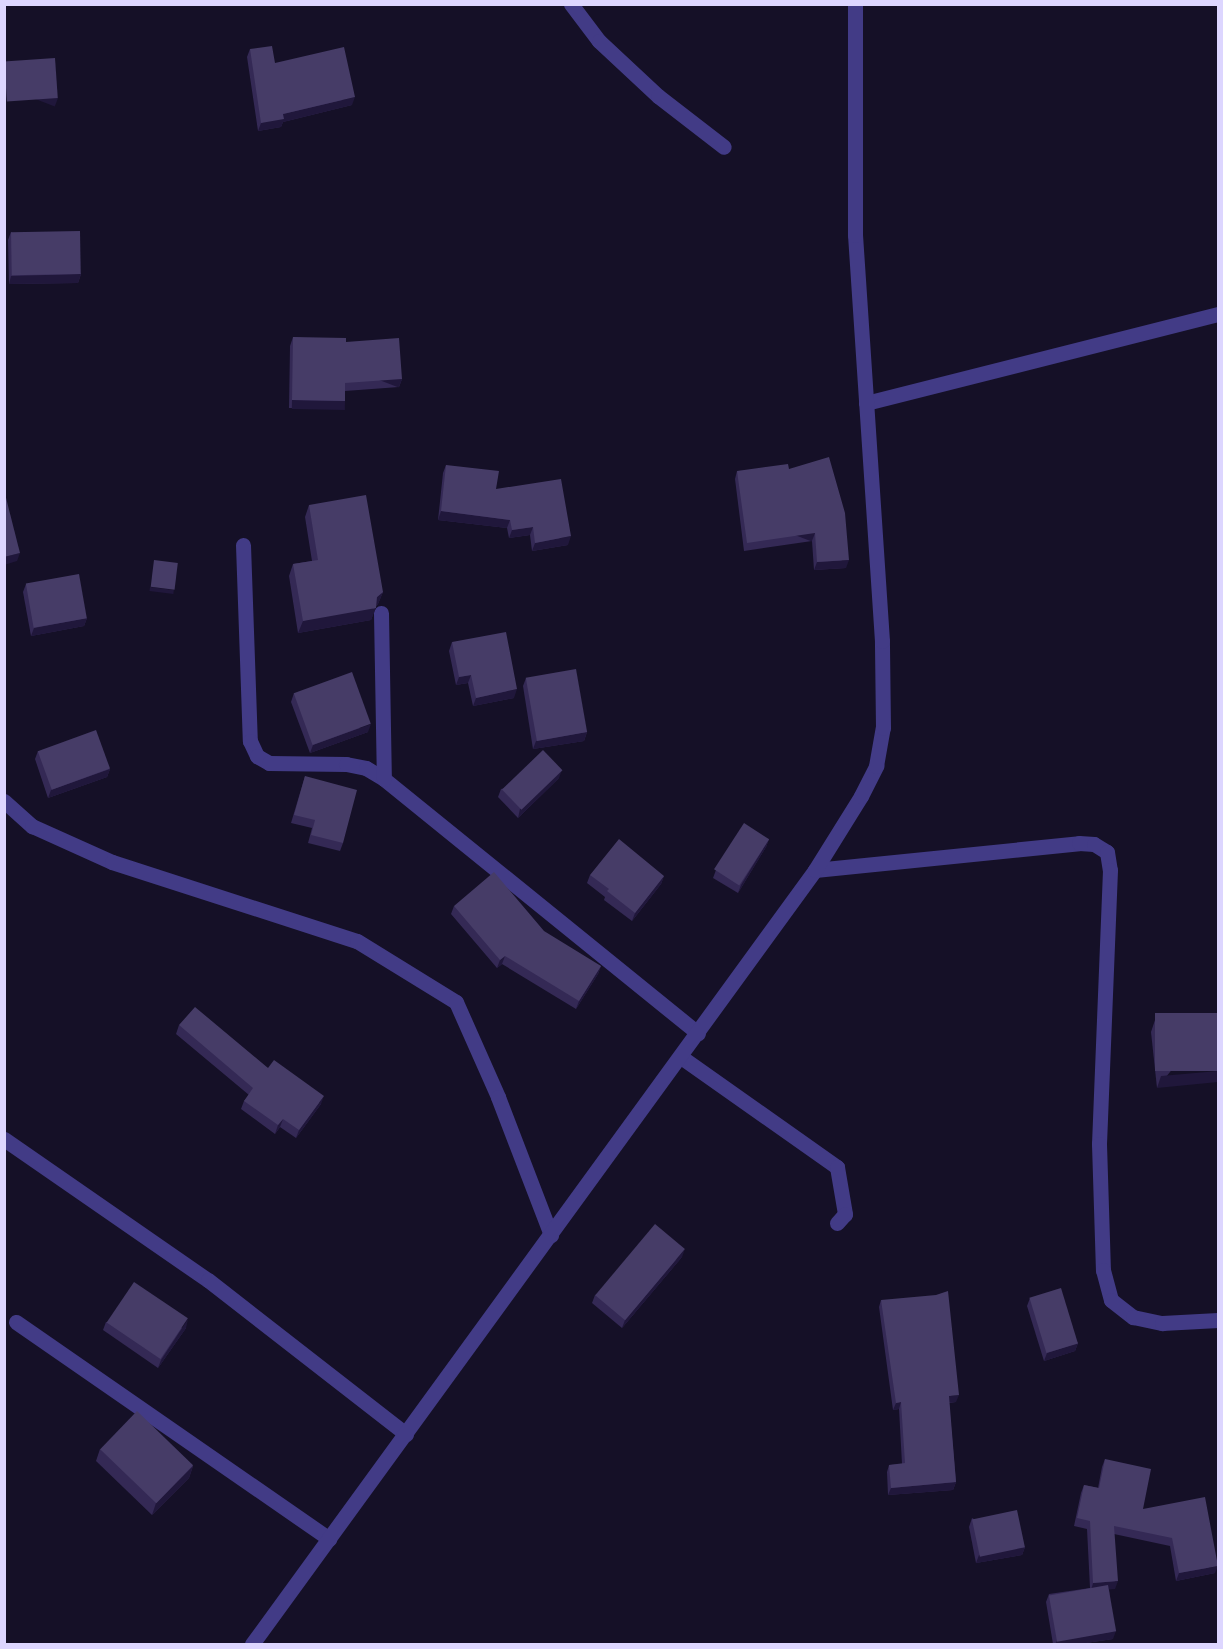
<!DOCTYPE html>
<style>
body{margin:0}
#map{position:relative;width:1223px;height:1649px;overflow:hidden;background:#151027;font-family:"Sofia Sans Condensed",sans-serif}
div>[style]{position:absolute}
.street>*{height:15px;margin:-7.5px;padding:0 7.5px;transform-origin:7.5px;border-radius:7.5px;background:#423b86}
.wall>*{inset:0;background:#342955}
.shaded-wall>*{inset:0;background:#20173b;transform-origin:0 0}
.building>*{inset:0;background:#463c67;transform-origin:0 0}
span{translate:-50% -50%;white-space:nowrap;text-align:center;line-height:1.15;-webkit-text-stroke:6px #151027;paint-order:stroke}
.frame{position:absolute;inset:0;border:6px solid #ddd6ff;pointer-events:none}
</style>
<div id="map">
<div class="street">
<i style="left:571px;top:4px;width:46px;rotate:52.9deg"></i>
<i style="left:599px;top:41px;width:81px;rotate:43deg"></i>
<i style="left:658px;top:96px;width:83px;rotate:37.7deg"></i>
<i style="left:866px;top:403px;width:363px;rotate:-14.2deg"></i>
<i style="left:243px;top:545px;width:196px;rotate:88deg"></i>
<i style="left:250px;top:741px;width:17px;rotate:65deg"></i>
<i style="left:257px;top:756px;width:14px;rotate:30deg"></i>
<i style="left:269px;top:763px;width:77px;rotate:0.7deg"></i>
<i style="left:346px;top:764px;width:20px;rotate:11deg"></i>
<i style="left:366px;top:768px;width:21px;rotate:31deg"></i>
<i style="left:384px;top:779px;width:404px;rotate:39deg"></i>
<i style="left:381px;top:613px;width:166px;rotate:89deg"></i>
<i style="left:4px;top:801px;width:38px;rotate:42deg"></i>
<i style="left:32px;top:826px;width:88px;rotate:24.2deg"></i>
<i style="left:112px;top:862px;width:257px;rotate:17.9deg"></i>
<i style="left:357px;top:941px;width:116px;rotate:31.6deg"></i>
<i style="left:456px;top:1002px;width:104px;rotate:66.1deg"></i>
<i style="left:498px;top:1097px;width:148px;rotate:69deg"></i>
<i style="left:815px;top:870px;width:265px;rotate:-5.8deg"></i>
<i style="left:1079px;top:843px;width:15px;rotate:4deg"></i>
<i style="left:1094px;top:844px;width:15px;rotate:32deg"></i>
<i style="left:1107px;top:852px;width:18px;rotate:81deg"></i>
<i style="left:1110px;top:870px;width:274px;rotate:92.3deg"></i>
<i style="left:1099px;top:1144px;width:126px;rotate:88.2deg"></i>
<i style="left:1103px;top:1270px;width:31px;rotate:75deg"></i>
<i style="left:1111px;top:1300px;width:28px;rotate:38deg"></i>
<i style="left:1133px;top:1317px;width:30px;rotate:12deg"></i>
<i style="left:1162px;top:1323px;width:56px;rotate:-3.1deg"></i>
<i style="left:681px;top:1057px;width:191px;rotate:35.2deg"></i>
<i style="left:837px;top:1167px;width:48px;rotate:80.3deg"></i>
<i style="left:845px;top:1214px;width:12px;rotate:132deg"></i>
<i style="left:4px;top:1139px;width:248px;rotate:34.7deg"></i>
<i style="left:208px;top:1280px;width:251px;rotate:37.9deg"></i>
<i style="left:16px;top:1322px;width:381px;rotate:34.7deg"></i>
<i style="left:252px;top:1644px;width:957px;rotate:-53.97deg"></i>
<i style="left:815px;top:870px;width:87px;rotate:-58.1deg"></i>
<i style="left:861px;top:796px;width:34px;rotate:-63deg"></i>
<i style="left:876px;top:766px;width:39px;rotate:-80deg"></i>
<i style="left:883px;top:728px;width:87px;rotate:-90.7deg"></i>
<i style="left:882px;top:641px;width:407px;rotate:-93.8deg"></i>
<i style="left:855px;top:235px;width:231px;rotate:-90deg"></i>
</div>
<div class="wall">
<i style="clip-path:polygon(250px 49px,275px 63px,352px 105px,283px 122px,281px 127px,258px 131px,247px 57px)"></i>
<i style="clip-path:polygon(11px 232px,81px 274px,78px 283px,9px 284px,8px 240px)"></i>
<i style="clip-path:polygon(293px 337px,346px 342px,402px 379px,399px 387px,345px 391px,345px 401px,342px 409px,289px 408px,290px 346px)"></i>
<i style="clip-path:polygon(446px 465px,496px 489px,568px 545px,532px 551px,530px 535px,509px 538px,507px 528px,438px 520px,443px 473px)"></i>
<i style="clip-path:polygon(789px 469px,846px 568px,814px 570px,812px 541px,744px 551px,735px 479px,737px 471px)"></i>
<i style="clip-path:polygon(309px 505px,383px 592px,378px 604px,376px 606px,371px 620px,298px 633px,289px 576px,293px 564px,312px 561px,305px 517px)"></i>
<i style="clip-path:polygon(26px 584px,87px 618px,84px 626px,31px 636px,23px 592px)"></i>
<i style="clip-path:polygon(452px 642px,514px 698px,473px 706px,468px 683px,456px 685px,449px 651px)"></i>
<i style="clip-path:polygon(526px 678px,587px 732px,584px 741px,533px 749px,523px 686px)"></i>
<i style="clip-path:polygon(294px 693px,368px 732px,310px 753px,291px 702px)"></i>
<i style="clip-path:polygon(38px 751px,110px 769px,107px 777px,48px 798px,35px 759px)"></i>
<i style="clip-path:polygon(305px 776px,343px 843px,340px 851px,308px 843px,312px 828px,291px 823px)"></i>
<i style="clip-path:polygon(559px 778px,518px 818px,498px 797px,501px 789px)"></i>
<i style="clip-path:polygon(769px 839px,766px 847px,738px 893px,713px 878px,716px 870px)"></i>
<i style="clip-path:polygon(590px 875px,664px 876px,661px 884px,632px 921px,604px 900px,605px 897px,587px 883px)"></i>
<i style="clip-path:polygon(454px 906px,601px 966px,598px 974px,576px 1009px,502px 964px,497px 968px,451px 914px)"></i>
<i style="clip-path:polygon(1218px 1013px,1157px 1088px,1151px 1032px,1155px 1020px)"></i>
<i style="clip-path:polygon(179px 1025px,268px 1068px,321px 1104px,296px 1138px,280px 1127px,275px 1134px,241px 1109px,244px 1101px,249px 1095px,176px 1034px)"></i>
<i style="clip-path:polygon(682px 1257px,622px 1328px,592px 1303px,595px 1295px)"></i>
<i style="clip-path:polygon(1030px 1298px,1078px 1343px,1075px 1351px,1044px 1361px,1027px 1306px)"></i>
<i style="clip-path:polygon(881px 1300px,956px 1402px,949px 1403px,956px 1482px,953px 1490px,888px 1495px,887px 1472px,889px 1465px,902px 1464px,899px 1409px,893px 1410px,879px 1307px)"></i>
<i style="clip-path:polygon(106px 1322px,186px 1328px,158px 1368px,103px 1330px)"></i>
<i style="clip-path:polygon(100px 1449px,193px 1466px,189px 1478px,152px 1515px,96px 1461px)"></i>
<i style="clip-path:polygon(1105px 1459px,1143px 1509px,1215px 1573px,1176px 1581px,1170px 1546px,1114px 1534px,1115px 1589px,1109px 1589px,1113px 1639px,1079px 1644px,1053px 1644px,1046px 1602px,1049px 1594px,1090px 1588px,1087px 1529px,1074px 1526px,1081px 1493px,1084px 1485px,1098px 1488px,1102px 1467px)"></i>
<i style="clip-path:polygon(972px 1518px,1025px 1547px,1022px 1555px,976px 1563px,969px 1527px)"></i>
</div>
<div class="shaded-wall">
<i style="clip-path:polygon(355px 97px,352px 105px,283px 122px,281px 127px,258px 131px,261px 123px,283px 114px)"></i>
<i style="left:58px;top:98px;width:9px;height:54px;rotate:111deg"></i>
<i style="clip-path:polygon(81px 274px,78px 283px,9px 284px,11px 276px)"></i>
<i style="left:402px;top:379px;width:9px;height:57px;rotate:111deg"></i>
<i style="left:292px;top:400px;width:53px;height:9px;rotate:1deg"></i>
<i style="clip-path:polygon(441px 511px,510px 520px,507px 528px,438px 520px)"></i>
<i style="clip-path:polygon(533px 527px,530px 535px,509px 538px,512px 530px)"></i>
<i style="left:815px;top:533px;width:9px;height:69px;rotate:111deg"></i>
<i style="clip-path:polygon(571px 536px,568px 545px,532px 551px,535px 543px)"></i>
<i style="clip-path:polygon(20px 553px,17px 561px,4px 565px,4px 557px)"></i>
<i style="clip-path:polygon(849px 560px,846px 568px,814px 570px,817px 562px)"></i>
<i style="left:150px;top:587px;width:24px;height:4px;rotate:7deg"></i>
<i style="clip-path:polygon(383px 592px,378px 604px,372px 609px,376px 608px,371px 620px,298px 633px,303px 621px,377px 597px)"></i>
<i style="clip-path:polygon(87px 618px,84px 626px,31px 636px,34px 628px)"></i>
<i style="clip-path:polygon(471px 675px,468px 683px,456px 685px,459px 677px)"></i>
<i style="clip-path:polygon(517px 689px,514px 698px,473px 706px,476px 698px)"></i>
<i style="clip-path:polygon(371px 724px,368px 732px,310px 753px,313px 745px)"></i>
<i style="clip-path:polygon(587px 732px,584px 741px,533px 749px,536px 741px)"></i>
<i style="clip-path:polygon(110px 769px,107px 777px,48px 798px,51px 790px)"></i>
<i style="clip-path:polygon(562px 770px,559px 778px,518px 818px,520px 809px)"></i>
<i style="clip-path:polygon(769px 839px,766px 847px,738px 893px,741px 885px)"></i>
<i style="clip-path:polygon(664px 876px,661px 884px,632px 921px,635px 913px)"></i>
<i style="clip-path:polygon(505px 956px,502px 964px,497px 968px,500px 960px)"></i>
<i style="clip-path:polygon(601px 966px,598px 974px,576px 1009px,579px 1001px)"></i>
<i style="clip-path:polygon(1218px 1071px,1218px 1082px,1157px 1088px,1161px 1076px)"></i>
<i style="clip-path:polygon(324px 1096px,321px 1104px,296px 1138px,299px 1130px)"></i>
<i style="clip-path:polygon(283px 1119px,280px 1127px,275px 1134px,278px 1125px)"></i>
<i style="clip-path:polygon(685px 1249px,682px 1257px,622px 1328px,625px 1320px)"></i>
<i style="clip-path:polygon(188px 1319px,186px 1328px,158px 1368px,161px 1360px)"></i>
<i style="clip-path:polygon(1078px 1343px,1075px 1351px,1044px 1361px,1047px 1353px)"></i>
<i style="clip-path:polygon(959px 1395px,956px 1402px,946px 1403px,949px 1396px)"></i>
<i style="clip-path:polygon(901px 1402px,899px 1409px,893px 1410px,896px 1403px)"></i>
<i style="clip-path:polygon(193px 1466px,189px 1478px,152px 1515px,156px 1503px)"></i>
<i style="clip-path:polygon(956px 1482px,953px 1490px,888px 1495px,891px 1488px)"></i>
<i style="clip-path:polygon(1025px 1547px,1022px 1555px,976px 1563px,979px 1555px)"></i>
<i style="clip-path:polygon(1218px 1566px,1215px 1573px,1176px 1581px,1179px 1573px)"></i>
<i style="clip-path:polygon(1118px 1581px,1115px 1589px,1091px 1591px,1093px 1583px)"></i>
<i style="clip-path:polygon(1116px 1631px,1113px 1639px,1079px 1644px,1055px 1644px,1057px 1641px)"></i>
</div>
<div class="building">
<i style="clip-path:polygon(272px 46px,275px 63px,344px 47px,355px 97px,283px 114px,284px 119px,261px 123px,250px 49px)"></i>
<i style="left:55px;top:58px;width:40px;height:51px;rotate:86deg"></i>
<i style="left:80px;top:231px;width:43px;height:69px;rotate:89deg"></i>
<i style="clip-path:polygon(293px 337px,346px 338px,346px 342px,399px 338px,402px 379px,345px 383px,345px 401px,292px 400px)"></i>
<i style="clip-path:polygon(829px 457px,845px 513px,849px 560px,817px 562px,815px 533px,747px 543px,737px 471px,788px 464px,789px 469px)"></i>
<i style="clip-path:polygon(446px 465px,499px 471px,496px 489px,561px 479px,571px 536px,535px 543px,533px 527px,512px 530px,510px 520px,441px 511px)"></i>
<i style="clip-path:polygon(4px 490px,20px 553px,4px 557px)"></i>
<i style="clip-path:polygon(366px 495px,383px 592px,377px 597px,376px 608px,303px 621px,293px 564px,318px 560px,309px 505px)"></i>
<i style="left:154px;top:560px;width:24px;height:27px;rotate:7deg"></i>
<i style="left:79px;top:574px;width:45px;height:54px;rotate:80deg"></i>
<i style="clip-path:polygon(506px 632px,517px 689px,476px 698px,471px 675px,459px 677px,452px 642px)"></i>
<i style="left:576px;top:669px;width:64px;height:51px;rotate:80deg"></i>
<i style="left:352px;top:672px;width:55px;height:62px;rotate:70deg"></i>
<i style="left:96px;top:730px;width:41px;height:62px;rotate:70deg"></i>
<i style="left:543px;top:750px;width:28px;height:57px;rotate:46deg"></i>
<i style="clip-path:polygon(305px 776px,357px 790px,343px 843px,311px 835px,315px 820px,294px 815px)"></i>
<i style="left:744px;top:823px;width:30px;height:55px;rotate:33deg"></i>
<i style="clip-path:polygon(619px 839px,664px 876px,635px 913px,607px 891px,609px 889px,590px 875px)"></i>
<i style="clip-path:polygon(494px 872px,544px 931px,601px 966px,579px 1001px,505px 956px,500px 960px,454px 906px)"></i>
<i style="clip-path:polygon(195px 1007px,268px 1068px,274px 1060px,324px 1096px,299px 1130px,283px 1119px,278px 1125px,244px 1101px,253px 1088px,179px 1025px)"></i>
<i style="left:1218px;top:1013px;width:58px;height:63px;rotate:90deg"></i>
<i style="left:655px;top:1224px;width:39px;height:93px;rotate:40deg"></i>
<i style="left:134px;top:1282px;width:65px;height:49px;rotate:34deg"></i>
<i style="left:1061px;top:1288px;width:58px;height:33px;rotate:73deg"></i>
<i style="clip-path:polygon(948px 1291px,959px 1395px,949px 1396px,956px 1482px,891px 1488px,889px 1465px,905px 1463px,901px 1402px,896px 1403px,881px 1300px,936px 1295px)"></i>
<i style="left:137px;top:1411px;width:78px;height:53px;rotate:44deg"></i>
<i style="clip-path:polygon(1105px 1459px,1151px 1469px,1143px 1509px,1205px 1497px,1218px 1566px,1179px 1573px,1172px 1538px,1114px 1526px,1118px 1581px,1093px 1583px,1090px 1521px,1077px 1518px,1084px 1485px,1099px 1488px)"></i>
<i style="left:1017px;top:1510px;width:38px;height:46px;rotate:78deg"></i>
<i style="left:1108px;top:1585px;width:47px;height:60px;rotate:80deg"></i>
</div>
<div class="frame"></div>
</div>
